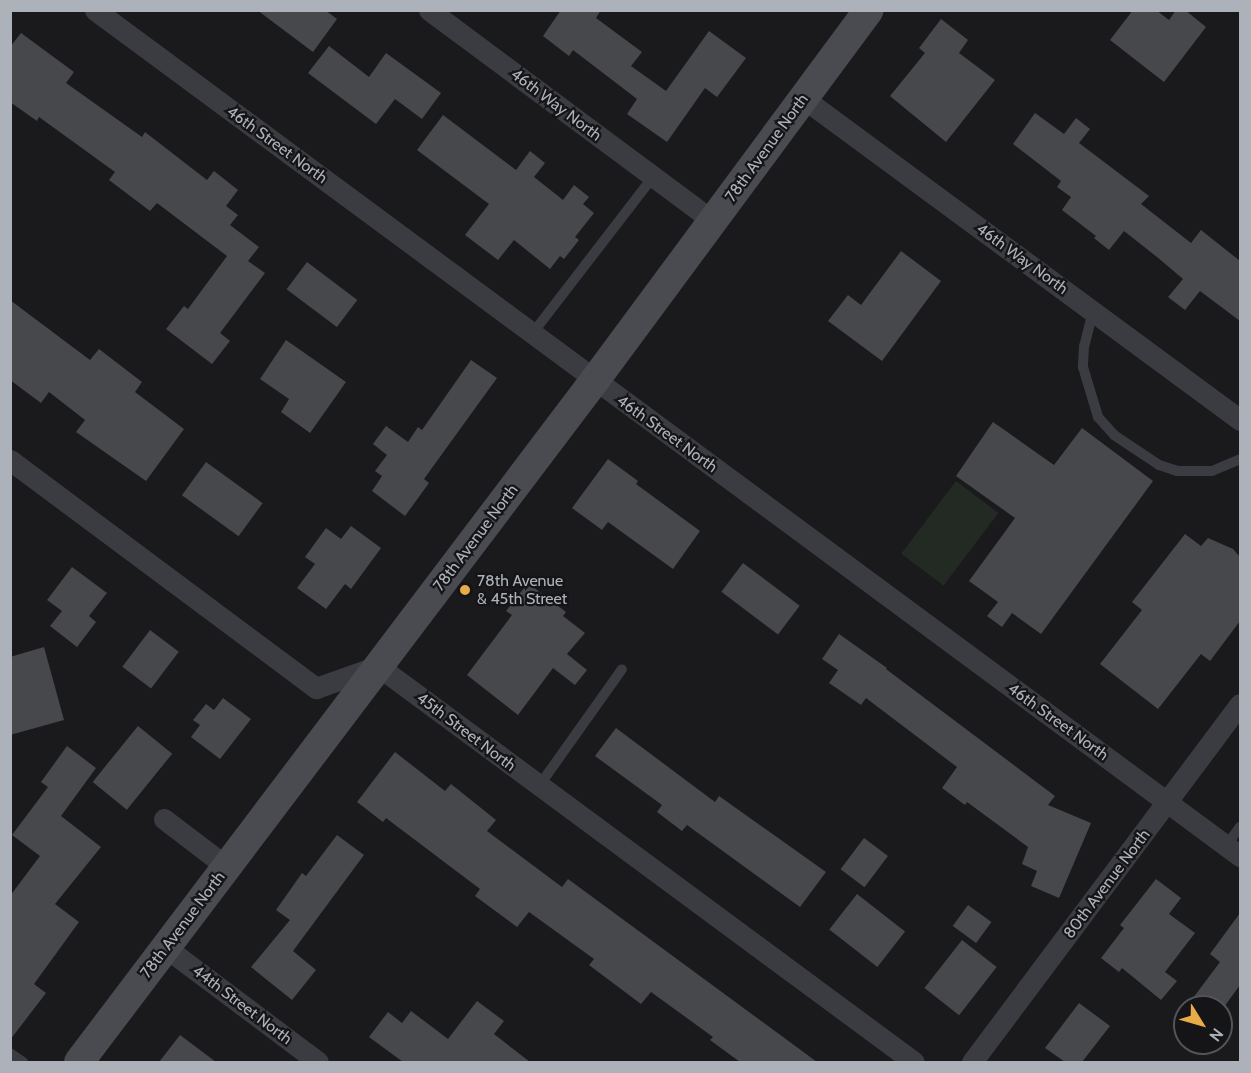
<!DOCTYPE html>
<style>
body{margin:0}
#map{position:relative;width:1251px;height:1073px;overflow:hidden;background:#1a1a1c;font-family:Cabin,sans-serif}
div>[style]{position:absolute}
.green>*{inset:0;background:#222a23;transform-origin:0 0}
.building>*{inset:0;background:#47484c;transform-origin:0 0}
.lane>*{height:10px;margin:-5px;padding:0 5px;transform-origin:5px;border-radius:5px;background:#3b3c41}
.street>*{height:21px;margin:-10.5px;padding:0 10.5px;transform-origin:10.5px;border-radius:10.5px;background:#3b3c41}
.secondary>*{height:30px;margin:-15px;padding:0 15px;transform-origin:15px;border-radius:15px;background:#494b51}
.dots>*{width:16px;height:16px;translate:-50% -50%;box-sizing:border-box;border:3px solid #151517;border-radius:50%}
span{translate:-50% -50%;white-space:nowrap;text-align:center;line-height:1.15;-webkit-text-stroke:4.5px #151517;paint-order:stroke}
.street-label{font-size:16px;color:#adb2ba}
.poi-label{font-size:16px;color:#adb2ba}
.left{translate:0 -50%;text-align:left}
.frame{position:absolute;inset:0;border:12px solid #adb2ba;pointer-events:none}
.north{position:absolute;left:1173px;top:995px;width:60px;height:60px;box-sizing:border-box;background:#151517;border:2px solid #525458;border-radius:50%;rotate:127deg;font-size:16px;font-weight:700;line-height:24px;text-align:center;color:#adb2ba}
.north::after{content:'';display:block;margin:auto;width:21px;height:27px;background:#e7ab47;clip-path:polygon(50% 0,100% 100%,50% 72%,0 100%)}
</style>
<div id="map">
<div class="green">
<i style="left:956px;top:481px;width:53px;height:91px;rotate:37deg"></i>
</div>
<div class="building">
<i style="clip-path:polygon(257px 10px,325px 10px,337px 19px,313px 52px)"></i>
<i style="clip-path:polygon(561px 10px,601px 10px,596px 18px,642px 52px,631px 66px,666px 91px,709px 31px,746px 58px,717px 97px,705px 88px,667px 142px,627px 114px,637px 99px,573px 50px,569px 56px,543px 36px)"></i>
<i style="clip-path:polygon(1133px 10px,1156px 10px,1169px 20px,1176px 10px,1185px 10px,1206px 27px,1164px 82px,1110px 40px)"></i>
<i style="clip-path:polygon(941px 19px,968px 40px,959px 53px,995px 80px,946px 142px,890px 96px,925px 53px,919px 48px)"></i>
<i style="clip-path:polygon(21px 33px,74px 72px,66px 83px,142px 137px,145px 132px,207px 180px,214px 171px,238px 190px,226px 206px,238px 215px,230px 225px,259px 247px,248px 261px,265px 273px,220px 333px,230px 341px,212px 364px,166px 329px,184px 306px,188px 309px,227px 256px,157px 203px,150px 211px,109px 180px,115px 172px,39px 117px,37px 121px,10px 102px,10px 47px)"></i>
<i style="clip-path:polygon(329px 46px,369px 77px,386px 53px,441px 93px,422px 119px,395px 99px,376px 124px,308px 73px)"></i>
<i style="clip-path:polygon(1035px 113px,1064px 134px,1076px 118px,1090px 129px,1079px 143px,1149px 196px,1141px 204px,1191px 243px,1201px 230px,1240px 261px,1240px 321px,1200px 291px,1185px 310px,1168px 297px,1183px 279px,1157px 257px,1124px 231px,1109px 250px,1094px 238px,1096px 236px,1062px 210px,1071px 197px,1057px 187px,1061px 181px,1013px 144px)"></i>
<i style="clip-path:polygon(443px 115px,516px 170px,530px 151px,545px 163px,534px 177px,563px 200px,574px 185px,589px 197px,583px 204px,594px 213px,575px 237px,579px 240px,564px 259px,560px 256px,550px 269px,514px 240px,498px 260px,465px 235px,489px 204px,417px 150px)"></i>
<i style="clip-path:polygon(901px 251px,941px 281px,882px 361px,828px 321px,848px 295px,861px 305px)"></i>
<i style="left:307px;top:262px;width:63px;height:34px;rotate:37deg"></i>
<i style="clip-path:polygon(10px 300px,90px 360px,99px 349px,142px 382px,135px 392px,184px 429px,146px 481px,76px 432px,85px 420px,49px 392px,41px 403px,10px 380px)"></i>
<i style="clip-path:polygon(286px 340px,346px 382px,310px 433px,281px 412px,289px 399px,260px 379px)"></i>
<i style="clip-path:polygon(471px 360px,497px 378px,424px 479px,429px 483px,405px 516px,372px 491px,382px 476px,375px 471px,387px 455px,373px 444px,386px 426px,408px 442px,418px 427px,422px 430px)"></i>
<i style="clip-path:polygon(993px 422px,1054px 465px,1082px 428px,1153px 481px,1041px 634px,1012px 613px,1002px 627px,987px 616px,998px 602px,969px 581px,1015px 518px,956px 476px)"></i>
<i style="clip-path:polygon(608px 459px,638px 481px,636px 484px,700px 531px,673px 569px,608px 522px,602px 530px,572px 508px)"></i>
<i style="left:206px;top:462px;width:70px;height:41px;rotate:36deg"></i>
<i style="clip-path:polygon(351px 526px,381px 548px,351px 589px,345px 584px,326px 609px,297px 588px,315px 564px,305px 557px,326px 528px,341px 539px)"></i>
<i style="clip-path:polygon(1185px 534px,1201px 546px,1208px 538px,1233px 549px,1240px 557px,1240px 621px,1210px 661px,1201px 654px,1158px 709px,1100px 664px,1142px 610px,1132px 602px)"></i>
<i style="left:743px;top:563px;width:71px;height:36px;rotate:37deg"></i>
<i style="clip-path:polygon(72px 567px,107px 593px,89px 616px,96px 622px,77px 647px,50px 626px,62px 611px,47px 600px)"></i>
<i style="clip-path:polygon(528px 583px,566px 612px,563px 616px,585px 633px,567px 654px,587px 670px,575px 685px,553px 668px,518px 715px,467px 675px,512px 615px,506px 611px)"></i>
<i style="left:150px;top:630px;width:36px;height:46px;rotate:37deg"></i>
<i style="clip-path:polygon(839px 634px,887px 668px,886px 669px,1055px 796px,1048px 805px,1091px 823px,1059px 898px,1031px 886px,1037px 871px,1022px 864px,1028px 847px,967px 802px,965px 805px,942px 788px,957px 767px,866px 698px,861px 705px,829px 683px,838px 670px,822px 659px)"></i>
<i style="clip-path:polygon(44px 647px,64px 720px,10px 735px,10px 657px)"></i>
<i style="clip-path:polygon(223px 698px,251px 719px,220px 759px,191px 737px,200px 725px,193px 720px,206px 704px,214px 710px)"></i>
<i style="left:138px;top:726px;width:44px;height:72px;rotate:39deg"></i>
<i style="clip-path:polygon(616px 728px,715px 802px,719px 796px,826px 872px,800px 907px,687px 825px,682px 831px,657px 812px,662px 805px,595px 756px)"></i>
<i style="clip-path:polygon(67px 746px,96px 768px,61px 816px,101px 847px,55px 904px,79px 922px,34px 984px,46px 993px,10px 1040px,10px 896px,40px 856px,12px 835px,48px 787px,41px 782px)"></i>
<i style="clip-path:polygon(395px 752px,445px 791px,451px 784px,496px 820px,487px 831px,562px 887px,568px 879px,817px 1062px,740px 1062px,710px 1040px,713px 1037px,651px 992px,641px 1004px,589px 965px,594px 959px,529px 912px,517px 927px,475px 896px,480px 889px,386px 818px,383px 822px,357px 802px)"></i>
<i style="clip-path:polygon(337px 835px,364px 855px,293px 951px,316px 970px,292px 1000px,251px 967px,290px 920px,276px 910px,302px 873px,306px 876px)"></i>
<i style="left:864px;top:838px;width:30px;height:39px;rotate:37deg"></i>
<i style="clip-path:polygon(1156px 879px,1181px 898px,1169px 914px,1195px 933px,1165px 972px,1177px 981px,1161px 1000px,1122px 968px,1119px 972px,1101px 958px,1124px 928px,1120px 925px)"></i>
<i style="left:857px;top:894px;width:61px;height:45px;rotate:38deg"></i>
<i style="left:968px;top:905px;width:29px;height:26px;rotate:36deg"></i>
<i style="clip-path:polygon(1240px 913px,1240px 985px,1224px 1007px,1205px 1007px,1193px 998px,1220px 962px,1210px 954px)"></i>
<i style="left:962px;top:940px;width:44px;height:61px;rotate:38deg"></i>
<i style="clip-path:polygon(477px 1001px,504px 1021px,494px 1034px,530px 1062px,403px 1062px,369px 1037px,388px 1012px,402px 1023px,411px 1011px,448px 1039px)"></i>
<i style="clip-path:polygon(1079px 1003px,1110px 1026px,1082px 1062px,1065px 1062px,1045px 1048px)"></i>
<i style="clip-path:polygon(180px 1035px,216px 1062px,159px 1062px)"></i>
</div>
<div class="lane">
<i style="left:1093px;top:311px;width:36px;rotate:104deg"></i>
<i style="left:1084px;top:346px;width:21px;rotate:93deg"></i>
<i style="left:1083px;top:367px;width:52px;rotate:73.3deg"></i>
<i style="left:1098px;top:417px;width:24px;rotate:48deg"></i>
<i style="left:1114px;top:435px;width:54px;rotate:33.7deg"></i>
<i style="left:1159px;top:465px;width:19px;rotate:18deg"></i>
<i style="left:1177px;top:471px;width:35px"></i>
<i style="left:1212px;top:471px;width:30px;rotate:-23deg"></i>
<i style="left:532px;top:334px;width:198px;rotate:-52.4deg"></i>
<i style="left:539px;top:786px;width:143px;rotate:-54.6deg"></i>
<i style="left:1226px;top:846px;width:24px;rotate:-54deg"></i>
<i style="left:10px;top:1053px;width:16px;rotate:35deg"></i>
</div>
<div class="street">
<i style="left:95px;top:10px;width:1424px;rotate:36.46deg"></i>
<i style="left:429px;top:10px;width:354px;rotate:36.6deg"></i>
<i style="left:803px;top:98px;width:543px;rotate:36.38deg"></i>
<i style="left:10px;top:460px;width:382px;rotate:36.7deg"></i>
<i style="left:316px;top:688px;width:66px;rotate:-19.5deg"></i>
<i style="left:378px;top:666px;width:666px;rotate:36.46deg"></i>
<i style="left:164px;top:819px;width:79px;rotate:37.3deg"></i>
<i style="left:165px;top:947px;width:191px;rotate:36.9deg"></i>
<i style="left:972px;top:1062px;width:447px;rotate:-53.2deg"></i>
</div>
<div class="secondary">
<i style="left:79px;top:1062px;width:855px;rotate:-52.89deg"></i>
<i style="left:595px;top:380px;width:460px;rotate:-53.5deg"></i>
</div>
<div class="dots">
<i style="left:465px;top:590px;background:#e7ab47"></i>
</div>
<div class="street-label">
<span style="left:556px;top:105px;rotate:37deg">46th Way North</span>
<span style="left:277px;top:145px;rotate:36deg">46th Street North</span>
<span style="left:767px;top:148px;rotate:-54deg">78th Avenue North</span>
<span style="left:1022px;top:259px;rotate:36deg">46th Way North</span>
<span style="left:667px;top:434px;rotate:36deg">46th Street North</span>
<span style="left:476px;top:538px;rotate:-53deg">78th Avenue North</span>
<span style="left:1058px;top:722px;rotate:36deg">46th Street North</span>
<span style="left:466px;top:732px;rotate:37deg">45th Street North</span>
<span style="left:1107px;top:884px;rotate:-53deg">80th Avenue North</span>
<span style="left:183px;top:925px;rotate:-53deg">78th Avenue North</span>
<span style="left:242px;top:1005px;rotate:37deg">44th Street North</span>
</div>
<div class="poi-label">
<span class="left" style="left:477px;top:590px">78th Avenue<br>&amp; 45th Street</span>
</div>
<div class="frame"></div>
<div class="north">N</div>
</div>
